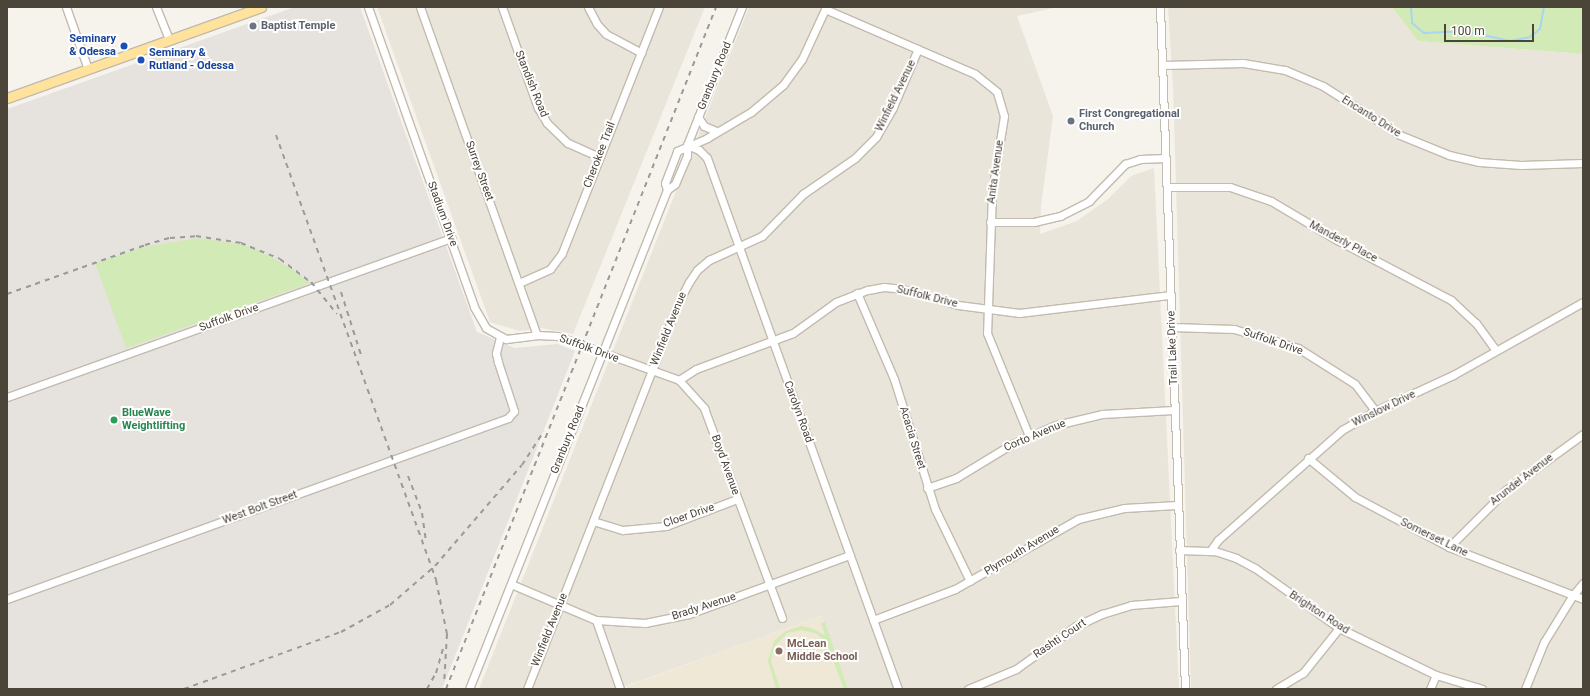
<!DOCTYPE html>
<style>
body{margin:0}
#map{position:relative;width:1590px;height:696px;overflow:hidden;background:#f6f3ec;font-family:Roboto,sans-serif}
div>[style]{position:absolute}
.residential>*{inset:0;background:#eae5da}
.industrial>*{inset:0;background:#e6e2dd}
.education>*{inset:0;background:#efe8d6}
.green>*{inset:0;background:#d2eab5}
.stream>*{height:2px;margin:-1px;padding:0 1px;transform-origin:1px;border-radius:1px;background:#a9d4f2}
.roads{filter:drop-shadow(1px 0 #c2bbae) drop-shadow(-1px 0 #c2bbae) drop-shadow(0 1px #c2bbae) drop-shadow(0 -1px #c2bbae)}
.minor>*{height:7px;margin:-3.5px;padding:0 3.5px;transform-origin:3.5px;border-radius:3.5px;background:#fff}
.major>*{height:9px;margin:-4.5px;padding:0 4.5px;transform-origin:4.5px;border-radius:4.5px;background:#ffe39c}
.rail>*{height:2px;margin-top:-1px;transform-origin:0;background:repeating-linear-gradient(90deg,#9a9a9a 0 5px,transparent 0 10px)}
.dots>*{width:11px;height:11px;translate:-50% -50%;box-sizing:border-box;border:2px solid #fff;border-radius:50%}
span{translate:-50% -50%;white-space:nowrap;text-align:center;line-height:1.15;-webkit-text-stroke:4px #fff;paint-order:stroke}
.worship-label{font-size:11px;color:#5b616d;font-weight:700}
.left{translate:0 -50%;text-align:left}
.transit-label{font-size:11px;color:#164399;font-weight:700}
.right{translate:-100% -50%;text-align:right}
.street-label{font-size:11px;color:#4b4439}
.leisure-label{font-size:11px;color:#27864d;font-weight:700}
.education-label{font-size:11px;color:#785e54;font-weight:700}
.frame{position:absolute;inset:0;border:8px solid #4b4439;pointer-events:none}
.scale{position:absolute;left:1444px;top:24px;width:90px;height:18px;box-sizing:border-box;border:2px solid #4b4439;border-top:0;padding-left:5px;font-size:12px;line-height:14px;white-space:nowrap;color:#4b4439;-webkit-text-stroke:3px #fff;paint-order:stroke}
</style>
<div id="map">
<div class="residential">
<i style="clip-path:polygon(377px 7px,705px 7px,573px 334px,542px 328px,519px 331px,490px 322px)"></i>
<i style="clip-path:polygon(749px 7px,1058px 7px,1017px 16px,1053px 116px,1041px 206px,1040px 234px,1077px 221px,1108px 199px,1131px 176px,1154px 168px,1179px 689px,848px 689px,821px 616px,617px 689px,479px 689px)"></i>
<i style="clip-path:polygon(1168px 7px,1392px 7px,1418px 41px,1583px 54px,1583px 689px,1191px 689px,1173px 86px)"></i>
</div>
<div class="industrial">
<i style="clip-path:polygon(295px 7px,360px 7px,477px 332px,515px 348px,557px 344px,575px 351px,442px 689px,7px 689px,7px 109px)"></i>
</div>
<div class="education">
<i style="clip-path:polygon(821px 616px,848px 689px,628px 689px,627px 686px)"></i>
</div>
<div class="green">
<i style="clip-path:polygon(1392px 7px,1583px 7px,1583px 54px,1418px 41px)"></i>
<i style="clip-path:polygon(197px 238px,240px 244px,256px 249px,294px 270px,310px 283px,126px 348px,95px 263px,144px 247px)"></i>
<i style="clip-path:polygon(825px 622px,848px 689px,844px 689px,826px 641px,815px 633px,801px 630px,787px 633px,774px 647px,771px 661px,780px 689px,776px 689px,768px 661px,774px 641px,786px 631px,801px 626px,811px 628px,825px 635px,821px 623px)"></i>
</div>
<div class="stream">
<i style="left:1411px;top:7px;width:16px;rotate:86deg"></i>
<i style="left:1412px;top:23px;width:16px;rotate:40deg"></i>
<i style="left:1424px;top:33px;width:41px;rotate:-2.8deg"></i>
<i style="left:1465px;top:31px;width:46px;rotate:12.5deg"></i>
<i style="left:1510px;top:41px;width:20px;rotate:-11deg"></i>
<i style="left:1530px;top:37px;width:13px;rotate:-39deg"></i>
<i style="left:1540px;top:29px;width:22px;rotate:-80deg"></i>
</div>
<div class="roads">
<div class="minor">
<i style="left:66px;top:7px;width:66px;rotate:70.5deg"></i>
<i style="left:156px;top:7px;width:35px;rotate:68deg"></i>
<i style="left:368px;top:7px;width:318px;rotate:70.5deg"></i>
<i style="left:474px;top:307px;width:24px;rotate:60deg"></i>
<i style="left:486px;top:328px;width:23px;rotate:29deg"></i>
<i style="left:506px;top:339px;width:31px;rotate:-7deg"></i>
<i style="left:537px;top:335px;width:20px;rotate:3deg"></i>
<i style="left:557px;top:336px;width:130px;rotate:19.8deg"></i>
<i style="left:679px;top:380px;width:38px;rotate:48deg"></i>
<i style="left:704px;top:408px;width:224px;rotate:69.6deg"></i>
<i style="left:420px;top:7px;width:348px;rotate:70.4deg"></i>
<i style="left:502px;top:7px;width:107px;rotate:70.4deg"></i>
<i style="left:538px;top:108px;width:17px;rotate:59deg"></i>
<i style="left:547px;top:123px;width:29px;rotate:44deg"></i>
<i style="left:568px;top:143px;width:34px;rotate:24deg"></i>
<i style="left:588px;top:7px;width:19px;rotate:62deg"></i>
<i style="left:597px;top:24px;width:13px;rotate:48deg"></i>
<i style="left:606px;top:34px;width:40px;rotate:28deg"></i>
<i style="left:1160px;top:7px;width:682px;rotate:87.9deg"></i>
<i style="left:825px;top:9px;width:163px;rotate:23.4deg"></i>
<i style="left:975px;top:74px;width:28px;rotate:39deg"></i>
<i style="left:997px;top:92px;width:25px;rotate:74deg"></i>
<i style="left:1004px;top:116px;width:77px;rotate:99deg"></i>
<i style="left:992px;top:192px;width:141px;rotate:92deg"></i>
<i style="left:987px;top:333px;width:111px;rotate:67.8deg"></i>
<i style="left:1163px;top:65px;width:80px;rotate:-1.4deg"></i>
<i style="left:1243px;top:63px;width:43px;rotate:9.5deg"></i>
<i style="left:1285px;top:70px;width:41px;rotate:22.8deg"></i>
<i style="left:1323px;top:86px;width:91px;rotate:32.5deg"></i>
<i style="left:1400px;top:135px;width:53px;rotate:22.2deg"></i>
<i style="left:1449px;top:155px;width:31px;rotate:13deg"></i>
<i style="left:1479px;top:162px;width:42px;rotate:4.1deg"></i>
<i style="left:1521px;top:165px;width:62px;rotate:-1.8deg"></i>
<i style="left:698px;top:117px;width:11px;rotate:56deg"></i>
<i style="left:704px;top:126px;width:13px;rotate:23deg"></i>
<i style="left:687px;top:145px;width:13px;rotate:23deg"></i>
<i style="left:699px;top:150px;width:11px;rotate:45deg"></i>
<i style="left:707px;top:158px;width:564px;rotate:70.22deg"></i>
<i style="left:1167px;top:187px;width:63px"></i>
<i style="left:1230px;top:187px;width:43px;rotate:18.9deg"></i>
<i style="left:1271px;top:201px;width:77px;rotate:30.6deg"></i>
<i style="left:1337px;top:240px;width:129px;rotate:27.8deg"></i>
<i style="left:1451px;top:300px;width:34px;rotate:43deg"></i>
<i style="left:1476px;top:323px;width:32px;rotate:54deg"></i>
<i style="left:667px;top:190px;width:7px;rotate:-106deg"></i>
<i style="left:665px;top:183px;width:34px;rotate:-69deg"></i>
<i style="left:677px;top:151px;width:33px;rotate:-23deg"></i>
<i style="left:707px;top:138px;width:51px;rotate:-30.6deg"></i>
<i style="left:751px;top:112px;width:42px;rotate:-40.2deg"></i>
<i style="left:783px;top:85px;width:32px;rotate:-54deg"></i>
<i style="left:802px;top:59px;width:57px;rotate:-65.2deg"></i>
<i style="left:990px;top:222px;width:44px"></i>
<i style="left:1034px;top:222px;width:27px;rotate:-13deg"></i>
<i style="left:1060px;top:216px;width:33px;rotate:-27deg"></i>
<i style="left:1089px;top:201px;width:52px;rotate:-45.8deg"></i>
<i style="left:1125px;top:164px;width:16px;rotate:-18deg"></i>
<i style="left:1140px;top:159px;width:26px;rotate:-2deg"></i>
<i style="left:519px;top:283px;width:34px;rotate:-24deg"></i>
<i style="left:550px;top:269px;width:20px;rotate:-53deg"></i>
<i style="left:562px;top:253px;width:264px;rotate:-68.5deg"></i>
<i style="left:857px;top:293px;width:94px;rotate:66.7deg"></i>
<i style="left:894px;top:379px;width:136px;rotate:72.5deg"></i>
<i style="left:935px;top:509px;width:80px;rotate:64.1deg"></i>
<i style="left:1172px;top:327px;width:62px;rotate:1.8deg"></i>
<i style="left:1234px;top:329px;width:67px;rotate:16.5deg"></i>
<i style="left:1298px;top:348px;width:67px;rotate:32.3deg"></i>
<i style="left:1355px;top:384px;width:34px;rotate:53deg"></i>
<i style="left:679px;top:380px;width:20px;rotate:-33deg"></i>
<i style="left:696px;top:369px;width:103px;rotate:-20.4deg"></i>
<i style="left:793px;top:333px;width:53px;rotate:-35.8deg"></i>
<i style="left:836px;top:302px;width:34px;rotate:-21deg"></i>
<i style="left:868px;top:290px;width:16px;rotate:-11deg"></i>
<i style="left:884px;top:287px;width:18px;rotate:6deg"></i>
<i style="left:902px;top:289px;width:58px;rotate:15.9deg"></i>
<i style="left:958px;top:305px;width:62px;rotate:7.5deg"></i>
<i style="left:1019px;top:313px;width:153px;rotate:-6.8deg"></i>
<i style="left:7px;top:397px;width:472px;rotate:-19.7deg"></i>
<i style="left:1308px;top:458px;width:61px;rotate:39.7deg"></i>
<i style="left:1355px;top:497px;width:106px;rotate:28deg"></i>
<i style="left:1449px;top:547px;width:144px;rotate:21.2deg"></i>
<i style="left:927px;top:488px;width:31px;rotate:-19deg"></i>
<i style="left:956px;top:478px;width:63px;rotate:-31.4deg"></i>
<i style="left:1010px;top:445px;width:50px;rotate:-23.5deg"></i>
<i style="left:1056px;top:425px;width:47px;rotate:-13.4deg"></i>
<i style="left:1102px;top:414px;width:72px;rotate:-3.2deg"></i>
<i style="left:593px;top:521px;width:31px;rotate:17deg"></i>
<i style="left:623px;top:530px;width:43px;rotate:-5.3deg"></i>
<i style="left:666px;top:526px;width:76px;rotate:-20.8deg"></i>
<i style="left:1449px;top:547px;width:81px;rotate:-45deg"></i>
<i style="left:1506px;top:490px;width:95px;rotate:-36deg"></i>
<i style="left:1179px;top:550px;width:36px;rotate:2deg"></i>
<i style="left:1215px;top:551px;width:22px;rotate:18deg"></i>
<i style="left:1236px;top:558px;width:21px;rotate:28deg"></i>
<i style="left:1255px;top:568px;width:103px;rotate:35.5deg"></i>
<i style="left:1339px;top:628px;width:108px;rotate:25.9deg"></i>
<i style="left:1436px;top:675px;width:48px;rotate:16.9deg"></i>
<i style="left:1210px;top:551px;width:14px;rotate:-54deg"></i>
<i style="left:1218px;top:540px;width:166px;rotate:-41.6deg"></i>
<i style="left:1342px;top:430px;width:38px;rotate:-30deg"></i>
<i style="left:1375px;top:411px;width:86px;rotate:-24.8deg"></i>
<i style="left:1453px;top:375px;width:149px;rotate:-29.3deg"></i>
<i style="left:511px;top:584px;width:92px;rotate:23deg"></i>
<i style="left:596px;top:620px;width:49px;rotate:3.5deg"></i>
<i style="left:645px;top:623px;width:45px;rotate:-11.6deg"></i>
<i style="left:689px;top:614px;width:171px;rotate:-20.2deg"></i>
<i style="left:7px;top:599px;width:533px;rotate:-19.86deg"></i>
<i style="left:508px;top:418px;width:9px;rotate:-49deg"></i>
<i style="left:514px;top:411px;width:52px;rotate:-108.1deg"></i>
<i style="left:498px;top:362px;width:9px;rotate:-103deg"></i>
<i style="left:496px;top:353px;width:16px;rotate:-76deg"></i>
<i style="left:596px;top:620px;width:73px;rotate:70.8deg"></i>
<i style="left:873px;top:620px;width:88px;rotate:-20.7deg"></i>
<i style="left:955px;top:589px;width:142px;rotate:-29.6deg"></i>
<i style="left:1078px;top:519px;width:47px;rotate:-13.4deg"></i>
<i style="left:1124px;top:508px;width:53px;rotate:-3.2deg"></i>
<i style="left:469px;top:689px;width:537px;rotate:-68.36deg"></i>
<i style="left:667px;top:190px;width:10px;rotate:-37deg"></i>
<i style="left:675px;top:184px;width:30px;rotate:-67deg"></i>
<i style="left:687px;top:156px;width:11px;rotate:-90deg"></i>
<i style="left:687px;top:145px;width:149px;rotate:-68.3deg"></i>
<i style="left:527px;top:689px;width:417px;rotate:-68.6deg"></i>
<i style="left:679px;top:301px;width:21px;rotate:-62deg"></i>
<i style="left:689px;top:282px;width:14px;rotate:-56deg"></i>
<i style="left:697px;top:270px;width:16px;rotate:-40deg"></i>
<i style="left:709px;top:260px;width:58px;rotate:-24.4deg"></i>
<i style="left:762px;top:236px;width:59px;rotate:-45.7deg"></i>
<i style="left:803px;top:194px;width:63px;rotate:-34.7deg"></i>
<i style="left:855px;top:158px;width:30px;rotate:-45deg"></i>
<i style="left:876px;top:137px;width:34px;rotate:-60deg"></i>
<i style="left:893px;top:107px;width:63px;rotate:-66.7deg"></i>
<i style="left:968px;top:689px;width:52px;rotate:-22.6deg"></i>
<i style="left:1016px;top:669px;width:74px;rotate:-35.6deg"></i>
<i style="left:1076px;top:626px;width:29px;rotate:-25deg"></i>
<i style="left:1102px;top:614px;width:30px;rotate:-17deg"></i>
<i style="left:1131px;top:605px;width:50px;rotate:-4.6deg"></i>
<i style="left:1276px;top:689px;width:31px;rotate:-31deg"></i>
<i style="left:1303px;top:673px;width:58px;rotate:-51.3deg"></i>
<i style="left:1430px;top:689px;width:15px;rotate:-67deg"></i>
<i style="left:1525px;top:689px;width:51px;rotate:-68deg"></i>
<i style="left:1544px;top:642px;width:55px;rotate:-58.3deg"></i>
<i style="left:1573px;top:595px;width:16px;rotate:-50deg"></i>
</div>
<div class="major">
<i style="left:7px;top:98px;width:270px;rotate:-19.7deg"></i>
</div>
</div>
<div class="rail">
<i style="left:276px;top:135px;width:473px;rotate:70.2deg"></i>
<i style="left:436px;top:580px;width:55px;rotate:78.5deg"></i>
<i style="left:447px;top:634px;width:50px;rotate:93.4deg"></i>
<i style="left:341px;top:292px;width:66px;rotate:72.4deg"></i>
<i style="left:7px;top:294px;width:146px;rotate:-19.5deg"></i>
<i style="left:145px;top:245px;width:26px;rotate:-16deg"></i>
<i style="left:170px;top:238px;width:26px;rotate:-4deg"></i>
<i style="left:196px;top:236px;width:46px;rotate:8.8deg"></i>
<i style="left:241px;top:243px;width:42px;rotate:22.3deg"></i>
<i style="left:280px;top:259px;width:39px;rotate:37deg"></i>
<i style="left:311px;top:282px;width:41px;rotate:50.9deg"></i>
<i style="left:408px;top:476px;width:40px;rotate:69deg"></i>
<i style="left:422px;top:513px;width:27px;rotate:82deg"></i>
<i style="left:184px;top:689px;width:167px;rotate:-20deg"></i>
<i style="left:341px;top:632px;width:56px;rotate:-28.9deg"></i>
<i style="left:390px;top:605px;width:60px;rotate:-40.9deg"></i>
<i style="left:435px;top:566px;width:133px;rotate:-49.3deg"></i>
<i style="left:522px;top:465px;width:40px;rotate:-57.1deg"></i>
<i style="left:427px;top:689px;width:18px;rotate:-61deg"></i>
<i style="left:436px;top:673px;width:26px;rotate:-74deg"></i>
<i style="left:446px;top:689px;width:734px;rotate:-68.4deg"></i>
</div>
<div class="dots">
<i style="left:253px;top:26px;background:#6b7280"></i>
<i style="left:124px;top:46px;background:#1a4fb4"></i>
<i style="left:141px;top:60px;background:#1a4fb4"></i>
<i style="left:1071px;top:121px;background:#6b7280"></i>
<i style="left:114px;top:420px;background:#2e9e5b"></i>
<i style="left:779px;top:651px;background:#8d6e63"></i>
</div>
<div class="worship-label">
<span class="left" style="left:261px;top:26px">Baptist Temple</span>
<span class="left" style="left:1079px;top:121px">First Congregational<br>Church</span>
</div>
<div class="transit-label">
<span class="right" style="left:116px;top:46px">Seminary<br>&amp; Odessa</span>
<span class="left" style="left:149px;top:60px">Seminary &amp;<br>Rutland - Odessa</span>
</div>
<div class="street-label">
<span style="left:715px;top:76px;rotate:-68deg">Granbury Road</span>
<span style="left:531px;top:84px;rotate:68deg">Standish Road</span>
<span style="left:896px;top:96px;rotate:-64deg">Winfield Avenue</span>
<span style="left:1371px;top:117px;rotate:32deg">Encanto Drive</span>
<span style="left:600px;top:155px;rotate:-69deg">Cherokee Trail</span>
<span style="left:479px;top:171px;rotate:70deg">Surrey Street</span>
<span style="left:996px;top:172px;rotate:-82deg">Anita Avenue</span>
<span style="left:442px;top:214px;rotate:70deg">Stadium Drive</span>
<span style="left:1343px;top:242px;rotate:28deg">Manderly Place</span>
<span style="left:927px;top:297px;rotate:14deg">Suffolk Drive</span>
<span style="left:229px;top:318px;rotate:-20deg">Suffolk Drive</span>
<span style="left:669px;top:329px;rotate:-68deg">Winfield Avenue</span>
<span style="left:1273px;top:342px;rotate:19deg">Suffolk Drive</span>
<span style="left:1173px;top:348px;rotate:-92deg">Trail Lake Drive</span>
<span style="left:589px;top:349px;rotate:20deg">Suffolk Drive</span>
<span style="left:1384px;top:409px;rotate:-26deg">Winslow Drive</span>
<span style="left:798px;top:412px;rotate:70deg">Carolyn Road</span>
<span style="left:1035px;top:436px;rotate:-23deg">Corto Avenue</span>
<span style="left:912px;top:438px;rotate:73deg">Acacia Street</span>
<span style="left:568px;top:440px;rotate:-68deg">Granbury Road</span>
<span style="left:725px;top:465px;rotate:70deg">Boyd Avenue</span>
<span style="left:1522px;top:480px;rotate:-38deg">Arundel Avenue</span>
<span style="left:260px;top:508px;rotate:-20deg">West Bolt Street</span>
<span style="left:689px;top:516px;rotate:-19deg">Cloer Drive</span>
<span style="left:1434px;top:538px;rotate:26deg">Somerset Lane</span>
<span style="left:1022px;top:551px;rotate:-31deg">Plymouth Avenue</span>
<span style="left:704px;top:607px;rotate:-18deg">Brady Avenue</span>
<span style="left:1319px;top:613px;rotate:33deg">Brighton Road</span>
<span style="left:550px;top:630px;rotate:-68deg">Winfield Avenue</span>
<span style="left:1060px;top:639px;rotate:-34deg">Rashti Court</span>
</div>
<div class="leisure-label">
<span class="left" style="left:122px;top:420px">BlueWave<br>Weightlifting</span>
</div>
<div class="education-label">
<span class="left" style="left:787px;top:651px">McLean<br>Middle School</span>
</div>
<div class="frame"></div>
<div class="scale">100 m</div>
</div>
